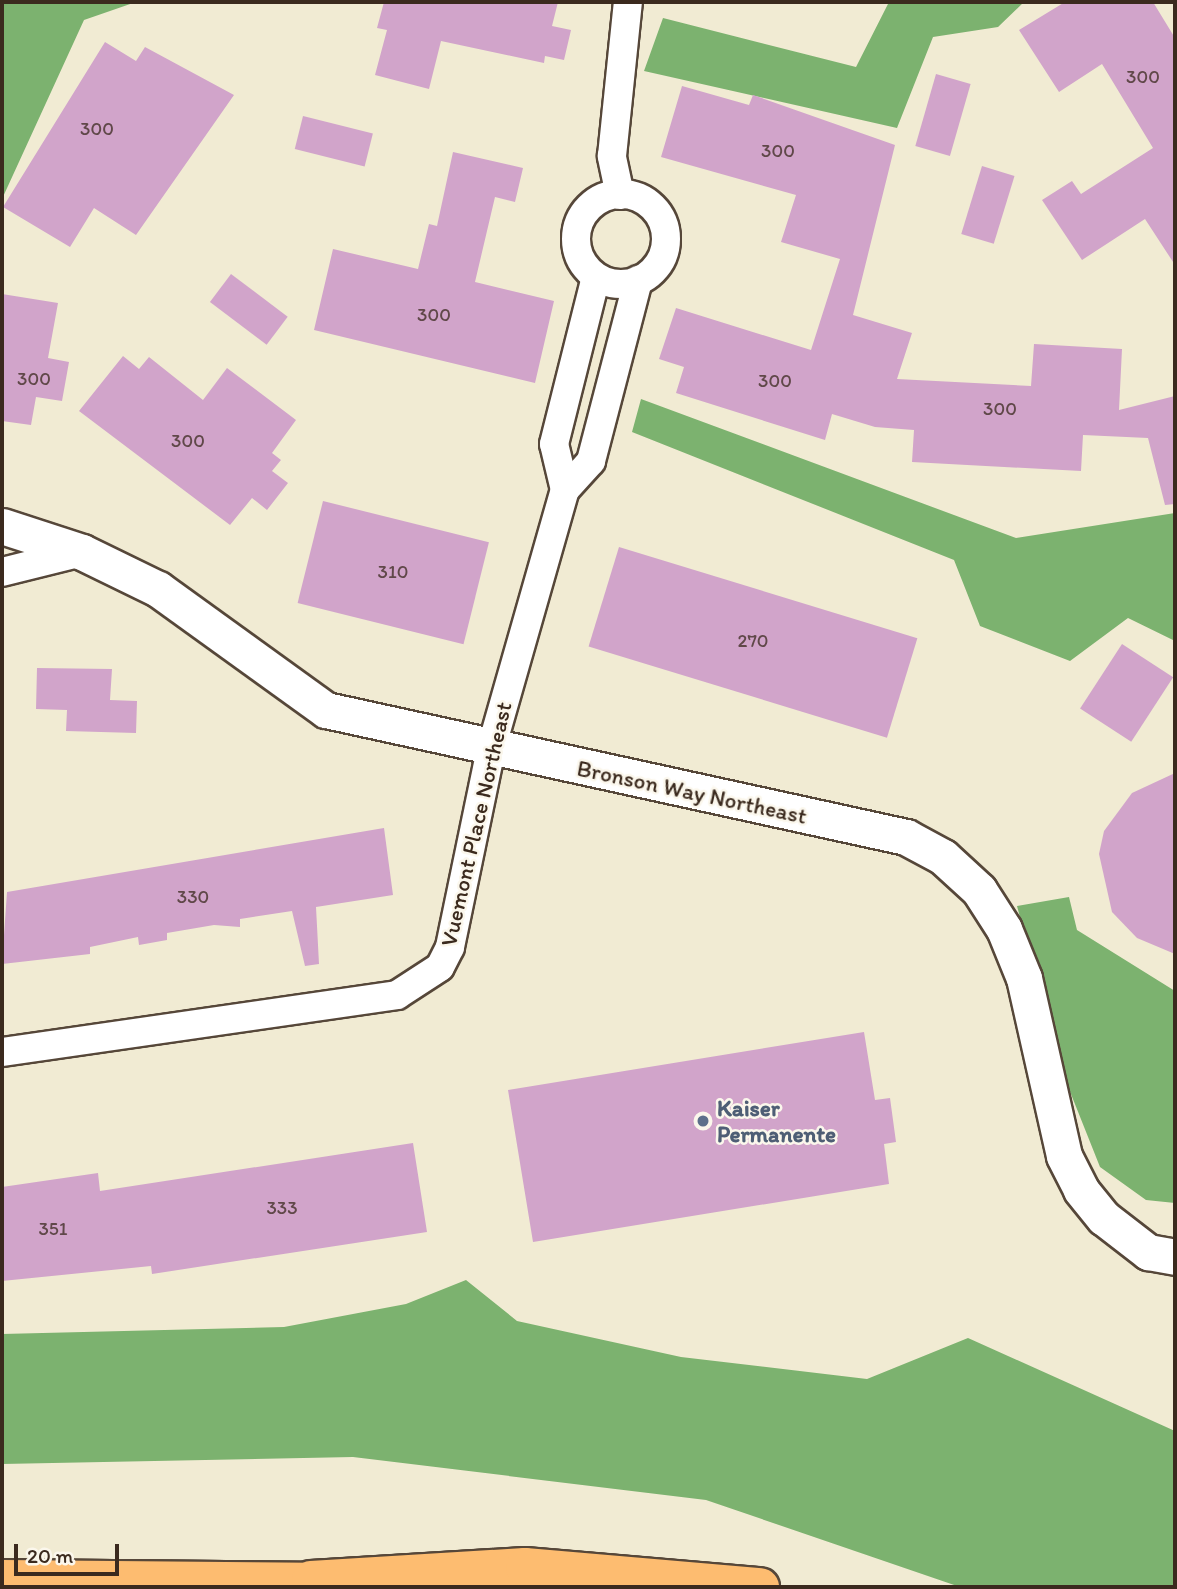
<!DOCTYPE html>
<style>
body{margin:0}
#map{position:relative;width:1177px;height:1589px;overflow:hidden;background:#f1ebd3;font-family:Itim,sans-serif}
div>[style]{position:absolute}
.forest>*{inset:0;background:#7cb26f}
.building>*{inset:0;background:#d1a4ca;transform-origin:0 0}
.roads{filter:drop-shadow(2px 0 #564739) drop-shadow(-2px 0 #564739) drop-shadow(0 2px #564739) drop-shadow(0 -2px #564739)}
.minor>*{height:28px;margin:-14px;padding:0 14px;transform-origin:14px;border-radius:14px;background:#fff}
.minor>.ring{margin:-14px;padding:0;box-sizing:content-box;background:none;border:28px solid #fff;border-radius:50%}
.tertiary>*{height:35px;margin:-17.5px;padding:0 17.5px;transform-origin:17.5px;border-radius:17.5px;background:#fff}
.motorway>*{height:38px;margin:-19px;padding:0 19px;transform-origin:19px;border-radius:19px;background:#fdbc70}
.dots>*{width:19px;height:19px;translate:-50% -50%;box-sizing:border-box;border:4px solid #fbf7ec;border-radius:50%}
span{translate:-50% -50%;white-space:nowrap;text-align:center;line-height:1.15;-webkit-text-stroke:5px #fbf7ec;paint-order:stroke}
.number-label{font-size:19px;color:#604849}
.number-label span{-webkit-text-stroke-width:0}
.street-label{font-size:23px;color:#3b2a1e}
.service-label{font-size:23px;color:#4e5e75;font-weight:700}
.left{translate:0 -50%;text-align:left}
.frame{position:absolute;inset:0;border:4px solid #3b2a1e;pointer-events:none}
.scale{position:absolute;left:14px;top:1544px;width:105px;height:32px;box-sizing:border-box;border:4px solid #3b2a1e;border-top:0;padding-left:9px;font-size:21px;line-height:24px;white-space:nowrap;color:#3b2a1e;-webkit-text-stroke:5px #fbf7ec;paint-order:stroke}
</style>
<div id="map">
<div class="forest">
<i style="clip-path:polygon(2px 2px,136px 2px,84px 20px,2px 199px)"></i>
<i style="clip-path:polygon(889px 2px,1024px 2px,998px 27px,933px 37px,897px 128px,644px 71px,663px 18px,856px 67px)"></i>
<i style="clip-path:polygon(641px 399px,1016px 538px,1175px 513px,1175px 641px,1128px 618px,1070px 661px,980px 626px,954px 560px,632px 432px)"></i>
<i style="clip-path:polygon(1069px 897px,1077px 930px,1175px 991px,1175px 1203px,1146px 1200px,1100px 1167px,1059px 1064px,1017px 906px)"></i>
<i style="clip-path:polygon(466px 1280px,517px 1321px,681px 1357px,867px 1379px,968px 1338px,1175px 1431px,1175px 1587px,960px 1587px,706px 1500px,353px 1457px,2px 1464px,2px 1334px,284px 1327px,406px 1304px)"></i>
</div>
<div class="building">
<i style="clip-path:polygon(384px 2px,558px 2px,552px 26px,571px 30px,564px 60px,545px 56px,544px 63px,441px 41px,429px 89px,375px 75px,387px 30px,377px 28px)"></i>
<i style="clip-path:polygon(1065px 2px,1153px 2px,1175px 38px,1175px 265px,1145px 219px,1082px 260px,1042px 200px,1072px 181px,1081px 194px,1153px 148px,1102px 64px,1059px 92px,1019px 30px)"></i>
<i style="clip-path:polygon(105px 42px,136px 61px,145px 47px,234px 95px,136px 235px,94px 208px,70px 247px,3px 207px)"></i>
<i style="left:936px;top:74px;width:36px;height:75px;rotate:16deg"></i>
<i style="clip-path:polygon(682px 86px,749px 105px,753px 95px,895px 145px,853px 315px,912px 333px,897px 379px,1031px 386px,1034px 344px,1122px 349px,1119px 410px,1175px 396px,1175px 504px,1165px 505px,1148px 438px,1083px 435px,1081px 471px,912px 462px,914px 430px,875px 427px,832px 414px,825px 440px,676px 393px,684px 367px,659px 359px,676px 308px,811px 350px,840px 259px,781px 242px,796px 195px,661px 157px)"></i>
<i style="left:303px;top:116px;width:72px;height:34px;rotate:14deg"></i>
<i style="clip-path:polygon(453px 152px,523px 168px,515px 202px,495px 197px,475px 282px,554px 301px,535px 383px,314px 330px,333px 249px,418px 269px,429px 224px,437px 226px)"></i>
<i style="left:982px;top:166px;width:34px;height:71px;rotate:17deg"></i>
<i style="left:231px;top:274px;width:71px;height:35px;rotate:37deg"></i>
<i style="clip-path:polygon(2px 294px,58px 303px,48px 358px,69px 362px,62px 401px,36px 397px,31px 425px,2px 421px)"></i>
<i style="clip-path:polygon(123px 356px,139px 369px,149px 357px,203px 400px,227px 368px,296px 420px,272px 453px,281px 460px,272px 471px,288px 483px,267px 510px,252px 498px,230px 525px,79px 411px)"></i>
<i style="left:323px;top:501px;width:171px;height:105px;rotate:14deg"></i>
<i style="left:619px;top:547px;width:312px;height:104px;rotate:17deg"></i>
<i style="left:1122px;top:644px;width:61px;height:77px;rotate:33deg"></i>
<i style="clip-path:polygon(37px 668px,112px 669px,110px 700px,137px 701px,136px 733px,66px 731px,67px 710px,36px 709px)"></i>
<i style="clip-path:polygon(1175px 773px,1175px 954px,1137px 938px,1112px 912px,1099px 854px,1104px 831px,1132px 793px)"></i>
<i style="clip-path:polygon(384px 828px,393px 895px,316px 907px,319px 964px,305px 966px,292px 911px,240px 919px,240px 927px,214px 925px,167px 933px,167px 940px,139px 945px,138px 937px,90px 947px,90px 954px,2px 964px,7px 892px)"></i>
<i style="clip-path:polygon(864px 1032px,875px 1100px,890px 1098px,896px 1142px,884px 1144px,889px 1184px,533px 1242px,508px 1090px)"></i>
<i style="clip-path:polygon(413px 1143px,427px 1232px,152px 1274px,151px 1266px,2px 1281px,2px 1187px,98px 1173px,100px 1191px)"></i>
</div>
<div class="roads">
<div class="minor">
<i class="ring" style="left:576px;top:194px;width:62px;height:62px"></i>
<i style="left:620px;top:195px;width:40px;rotate:-102deg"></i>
<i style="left:612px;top:156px;width:155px;rotate:-84.1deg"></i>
<i style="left:565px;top:490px;width:47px;rotate:-103.4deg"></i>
<i style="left:554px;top:444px;width:172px;rotate:-75.9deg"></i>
<i style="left:2px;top:572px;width:82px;rotate:-14deg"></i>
<i style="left:2px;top:1052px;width:399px;rotate:-8.2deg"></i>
<i style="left:397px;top:995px;width:51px;rotate:-33.1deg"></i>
<i style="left:440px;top:967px;width:22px;rotate:-63deg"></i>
<i style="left:450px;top:947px;width:202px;rotate:-78.3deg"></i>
<i style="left:491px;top:749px;width:269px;rotate:-74.1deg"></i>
<i style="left:565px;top:490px;width:39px;rotate:-48deg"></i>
<i style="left:591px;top:461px;width:187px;rotate:-75.4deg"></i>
</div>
<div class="tertiary">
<i style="left:2px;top:526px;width:84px;rotate:18deg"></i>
<i style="left:82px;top:552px;width:85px;rotate:26deg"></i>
<i style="left:158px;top:589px;width:207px;rotate:35.8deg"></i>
<i style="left:326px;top:710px;width:594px;rotate:12.35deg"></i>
<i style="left:906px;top:837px;width:42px;rotate:28.4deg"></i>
<i style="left:943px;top:857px;width:49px;rotate:42.5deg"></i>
<i style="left:979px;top:890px;width:46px;rotate:57.3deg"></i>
<i style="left:1004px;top:929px;width:53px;rotate:67.8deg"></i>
<i style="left:1024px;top:978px;width:182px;rotate:77.3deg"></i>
<i style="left:1064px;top:1156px;width:38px;rotate:63deg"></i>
<i style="left:1081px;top:1190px;width:36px;rotate:51deg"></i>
<i style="left:1104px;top:1218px;width:56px;rotate:37.7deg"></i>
<i style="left:1148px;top:1252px;width:27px;rotate:10deg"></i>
</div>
<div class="motorway">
<i style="left:2px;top:1579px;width:336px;rotate:0.5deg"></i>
<i style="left:311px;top:1580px;width:214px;rotate:-3.5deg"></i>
<i style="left:525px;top:1567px;width:236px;rotate:4.9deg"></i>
</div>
</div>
<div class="dots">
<i style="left:703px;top:1121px;background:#5c6f8a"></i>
</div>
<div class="number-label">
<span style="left:1143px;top:77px">300</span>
<span style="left:97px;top:129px">300</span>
<span style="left:778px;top:151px">300</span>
<span style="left:434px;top:315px">300</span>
<span style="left:34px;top:379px">300</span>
<span style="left:775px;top:381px">300</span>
<span style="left:1000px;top:409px">300</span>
<span style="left:188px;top:441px">300</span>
<span style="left:393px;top:572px">310</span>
<span style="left:753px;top:641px">270</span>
<span style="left:193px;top:897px">330</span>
<span style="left:282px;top:1208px">333</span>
<span style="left:53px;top:1229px">351</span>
</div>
<div class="street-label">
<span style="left:692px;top:792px;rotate:12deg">Bronson Way Northeast</span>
<span style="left:476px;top:824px;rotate:-77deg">Vuemont Place Northeast</span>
</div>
<div class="service-label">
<span class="left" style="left:717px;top:1121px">Kaiser<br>Permanente</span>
</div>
<div class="frame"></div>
<div class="scale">20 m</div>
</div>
